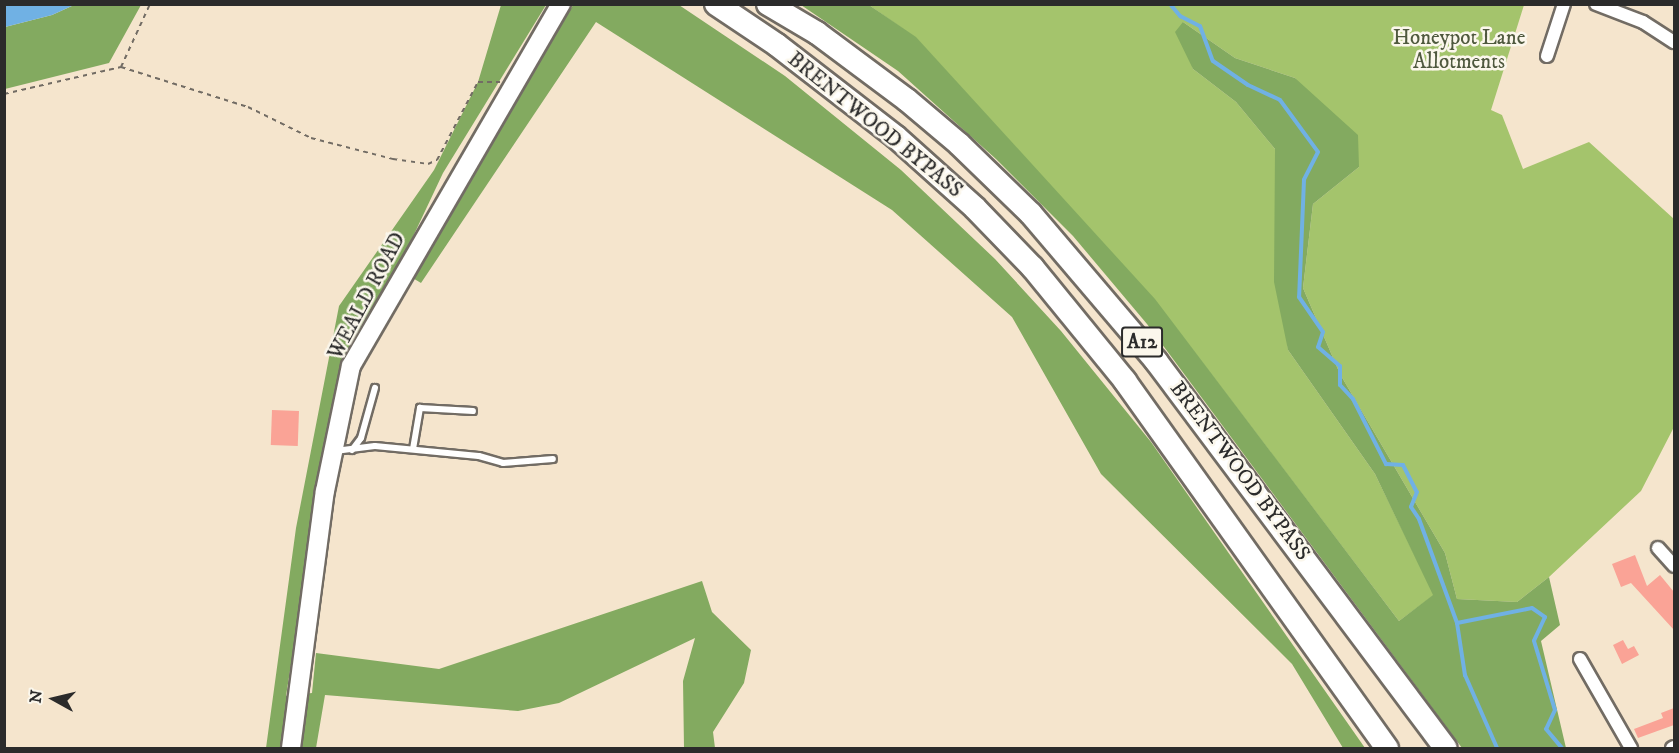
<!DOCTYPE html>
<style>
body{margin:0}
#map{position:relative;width:1679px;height:753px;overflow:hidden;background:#f5e5cd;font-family:"IM FELL DW Pica",serif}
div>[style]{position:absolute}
.green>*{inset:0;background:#a4c46c}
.forest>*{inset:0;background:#83aa60}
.water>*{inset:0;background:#70b1e4}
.stream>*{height:4px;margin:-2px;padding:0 2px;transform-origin:2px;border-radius:2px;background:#70b1e4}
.building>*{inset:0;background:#faa396;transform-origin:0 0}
.path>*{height:2px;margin-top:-1px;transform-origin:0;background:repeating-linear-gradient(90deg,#726c64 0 4.5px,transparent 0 9px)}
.roads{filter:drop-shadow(2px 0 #726c64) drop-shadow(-2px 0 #726c64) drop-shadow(0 2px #726c64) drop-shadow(0 -2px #726c64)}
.lane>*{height:6px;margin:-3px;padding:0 3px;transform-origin:3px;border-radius:3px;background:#fff}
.street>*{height:12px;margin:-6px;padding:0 6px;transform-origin:6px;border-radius:6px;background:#fff}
.secondary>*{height:18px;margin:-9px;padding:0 9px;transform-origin:9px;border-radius:9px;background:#fff}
.highway>*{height:22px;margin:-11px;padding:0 11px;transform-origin:11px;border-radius:11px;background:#fff}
span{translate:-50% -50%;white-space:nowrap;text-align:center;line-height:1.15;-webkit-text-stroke:5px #fbf7ec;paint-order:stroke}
.shield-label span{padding:2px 4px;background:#fbf7ec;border:2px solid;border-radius:4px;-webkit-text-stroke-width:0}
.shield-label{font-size:20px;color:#2b2b2b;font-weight:700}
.park-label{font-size:21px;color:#4f593e}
.street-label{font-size:21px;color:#2b2b2b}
.frame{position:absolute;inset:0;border:6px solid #2b2b2b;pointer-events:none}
.north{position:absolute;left:24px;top:669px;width:60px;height:60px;-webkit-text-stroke:4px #fbf7ec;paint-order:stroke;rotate:278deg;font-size:16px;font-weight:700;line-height:24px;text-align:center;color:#2b2b2b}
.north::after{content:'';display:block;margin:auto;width:21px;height:27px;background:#2b2b2b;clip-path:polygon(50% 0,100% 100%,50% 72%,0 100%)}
</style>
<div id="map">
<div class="green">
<i style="clip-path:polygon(869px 5px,1524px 5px,1491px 110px,1502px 115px,1523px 169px,1589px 142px,1674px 219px,1674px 427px,1641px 491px,1549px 577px,1517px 602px,1457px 599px,1445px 553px,1340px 374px,1303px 288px,1313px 204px,1359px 167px,1295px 78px,1235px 58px,1183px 22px,1193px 69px,1236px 102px,1275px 149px,1288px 350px,1375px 474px,1434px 595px,1399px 621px,1154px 299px,916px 38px)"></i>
</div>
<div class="forest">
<i style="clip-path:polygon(74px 5px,141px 5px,109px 63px,5px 89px,5px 27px,52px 15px)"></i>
<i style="clip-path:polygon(501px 5px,546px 5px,443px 173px,401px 262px,361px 330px,343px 373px,319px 488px,286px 696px,312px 693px,316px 653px,439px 669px,702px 581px,712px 612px,751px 650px,744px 683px,713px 732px,715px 748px,684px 748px,683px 681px,695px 638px,559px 703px,518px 711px,325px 695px,316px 748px,266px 748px,296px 528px,339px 306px,434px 170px,478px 82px)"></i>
<i style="clip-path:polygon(573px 5px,679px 5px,785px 76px,901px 170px,995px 259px,1061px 331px,1151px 442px,1365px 748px,1343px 748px,1292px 664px,1101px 474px,1012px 317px,892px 210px,596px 22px,421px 283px,411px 277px,451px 203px,509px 115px)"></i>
<i style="clip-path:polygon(801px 5px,869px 5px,916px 37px,1155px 299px,1399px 621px,1433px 595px,1375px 474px,1288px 350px,1274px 282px,1275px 149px,1236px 102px,1193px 69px,1175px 32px,1183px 22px,1235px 58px,1295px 78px,1358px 135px,1359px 167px,1313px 204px,1303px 288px,1340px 374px,1445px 553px,1457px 599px,1517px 602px,1549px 577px,1560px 625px,1541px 641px,1566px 748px,1462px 748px,1147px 324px,1073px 236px,996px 159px,898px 71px)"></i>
</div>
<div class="water">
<i style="clip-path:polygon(5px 4px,74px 4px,74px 5px,52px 15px,5px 27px)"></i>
</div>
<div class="stream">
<i style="left:1170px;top:4px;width:16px;rotate:50deg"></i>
<i style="left:1180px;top:16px;width:22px;rotate:27deg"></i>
<i style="left:1200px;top:26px;width:37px;rotate:70deg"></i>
<i style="left:1213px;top:61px;width:42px;rotate:34.4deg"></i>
<i style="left:1248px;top:85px;width:35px;rotate:25deg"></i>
<i style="left:1280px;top:100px;width:64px;rotate:53.8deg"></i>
<i style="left:1318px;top:152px;width:31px;rotate:117deg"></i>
<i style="left:1304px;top:180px;width:117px;rotate:92.4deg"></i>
<i style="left:1299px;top:297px;width:42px;rotate:55.6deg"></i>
<i style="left:1323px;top:332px;width:16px;rotate:108deg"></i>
<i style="left:1318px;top:347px;width:29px;rotate:41deg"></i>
<i style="left:1340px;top:366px;width:19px;rotate:90deg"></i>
<i style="left:1340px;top:385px;width:19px;rotate:47deg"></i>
<i style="left:1353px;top:399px;width:73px;rotate:63.1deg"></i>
<i style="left:1386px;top:464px;width:17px;rotate:3deg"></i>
<i style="left:1403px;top:465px;width:30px;rotate:63deg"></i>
<i style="left:1417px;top:492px;width:16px;rotate:112deg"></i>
<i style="left:1411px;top:507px;width:14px;rotate:56deg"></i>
<i style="left:1419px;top:519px;width:111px;rotate:69.9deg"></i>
<i style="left:1457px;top:623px;width:53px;rotate:81.3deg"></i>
<i style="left:1465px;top:675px;width:80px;rotate:66.3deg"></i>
<i style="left:1457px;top:623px;width:76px;rotate:-11.3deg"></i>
<i style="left:1532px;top:608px;width:16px;rotate:35deg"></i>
<i style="left:1545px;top:617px;width:26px;rotate:115deg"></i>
<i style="left:1534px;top:641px;width:72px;rotate:73.1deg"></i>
<i style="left:1555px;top:710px;width:21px;rotate:115deg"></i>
<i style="left:1546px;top:729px;width:25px;rotate:50deg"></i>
</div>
<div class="building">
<i style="left:272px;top:410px;width:27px;height:35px;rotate:2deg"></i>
<i style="clip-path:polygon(1635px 555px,1647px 586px,1660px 575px,1674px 592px,1674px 630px,1631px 583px,1621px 587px,1612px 564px)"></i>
<i style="clip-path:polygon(1623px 640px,1628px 649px,1634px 646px,1639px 655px,1622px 664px,1613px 645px)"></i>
<i style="clip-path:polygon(1674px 708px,1674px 725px,1638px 738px,1634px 729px,1663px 718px,1661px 713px)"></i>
</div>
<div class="path">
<i style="left:121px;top:67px;width:69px;rotate:-65.3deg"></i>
<i style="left:4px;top:94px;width:120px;rotate:-13deg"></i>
<i style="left:121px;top:67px;width:133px;rotate:17.5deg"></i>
<i style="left:248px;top:107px;width:70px;rotate:26.2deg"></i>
<i style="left:311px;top:138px;width:85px;rotate:14.4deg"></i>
<i style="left:393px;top:159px;width:35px;rotate:8deg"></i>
<i style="left:428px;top:164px;width:10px;rotate:-24deg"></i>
<i style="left:437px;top:160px;width:88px;rotate:-62.3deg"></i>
<i style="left:478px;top:82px;width:22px"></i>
</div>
<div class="roads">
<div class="lane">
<i style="left:413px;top:449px;width:42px;rotate:-80.3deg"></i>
<i style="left:420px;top:408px;width:53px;rotate:3.2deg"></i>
<i style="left:352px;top:450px;width:15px;rotate:-53deg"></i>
<i style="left:361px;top:438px;width:52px;rotate:-74.4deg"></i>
<i style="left:335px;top:451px;width:40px;rotate:-7.1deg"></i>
<i style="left:375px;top:446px;width:104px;rotate:5.5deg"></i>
<i style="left:479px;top:456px;width:25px;rotate:16deg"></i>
<i style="left:503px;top:463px;width:50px;rotate:-4.6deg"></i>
</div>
<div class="street">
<i style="left:1596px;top:4px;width:50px;rotate:21deg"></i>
<i style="left:1643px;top:22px;width:37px;rotate:33deg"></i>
<i style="left:1547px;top:56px;width:55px;rotate:-71.9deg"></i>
<i style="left:1658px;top:548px;width:24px;rotate:48deg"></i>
<i style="left:1580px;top:659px;width:103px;rotate:60.2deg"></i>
<i style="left:1672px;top:748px;width:2px;rotate:-27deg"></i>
</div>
<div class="secondary">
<i style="left:291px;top:748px;width:259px;rotate:-82.5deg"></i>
<i style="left:325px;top:491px;width:128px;rotate:-78.3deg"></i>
<i style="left:351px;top:366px;width:419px;rotate:-59.9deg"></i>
</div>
<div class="highway">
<i style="left:716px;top:4px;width:73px;rotate:33.9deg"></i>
<i style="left:777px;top:45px;width:150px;rotate:37.7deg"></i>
<i style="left:896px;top:137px;width:106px;rotate:41.9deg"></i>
<i style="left:975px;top:208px;width:83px;rotate:46deg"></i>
<i style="left:1033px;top:268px;width:146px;rotate:50.8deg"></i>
<i style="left:1125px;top:381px;width:451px;rotate:54.5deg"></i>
<i style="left:768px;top:4px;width:57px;rotate:30.6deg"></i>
<i style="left:817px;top:33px;width:112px;rotate:36.7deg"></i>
<i style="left:907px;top:100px;width:68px;rotate:40.2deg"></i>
<i style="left:959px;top:144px;width:100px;rotate:44.2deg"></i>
<i style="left:1031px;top:214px;width:193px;rotate:49.6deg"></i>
<i style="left:1156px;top:361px;width:483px;rotate:53.2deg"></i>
</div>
</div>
<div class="shield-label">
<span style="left:1142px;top:342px">A12</span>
</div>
<div class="park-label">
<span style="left:1459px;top:50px">Honeypot Lane<br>Allotments</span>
</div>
<div class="street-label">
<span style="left:875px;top:125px;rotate:39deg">BRENTWOOD BYPASS</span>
<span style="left:367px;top:296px;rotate:-62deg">WEALD ROAD</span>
<span style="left:1240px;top:471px;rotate:53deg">BRENTWOOD BYPASS</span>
</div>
<div class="frame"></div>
<div class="north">N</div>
</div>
